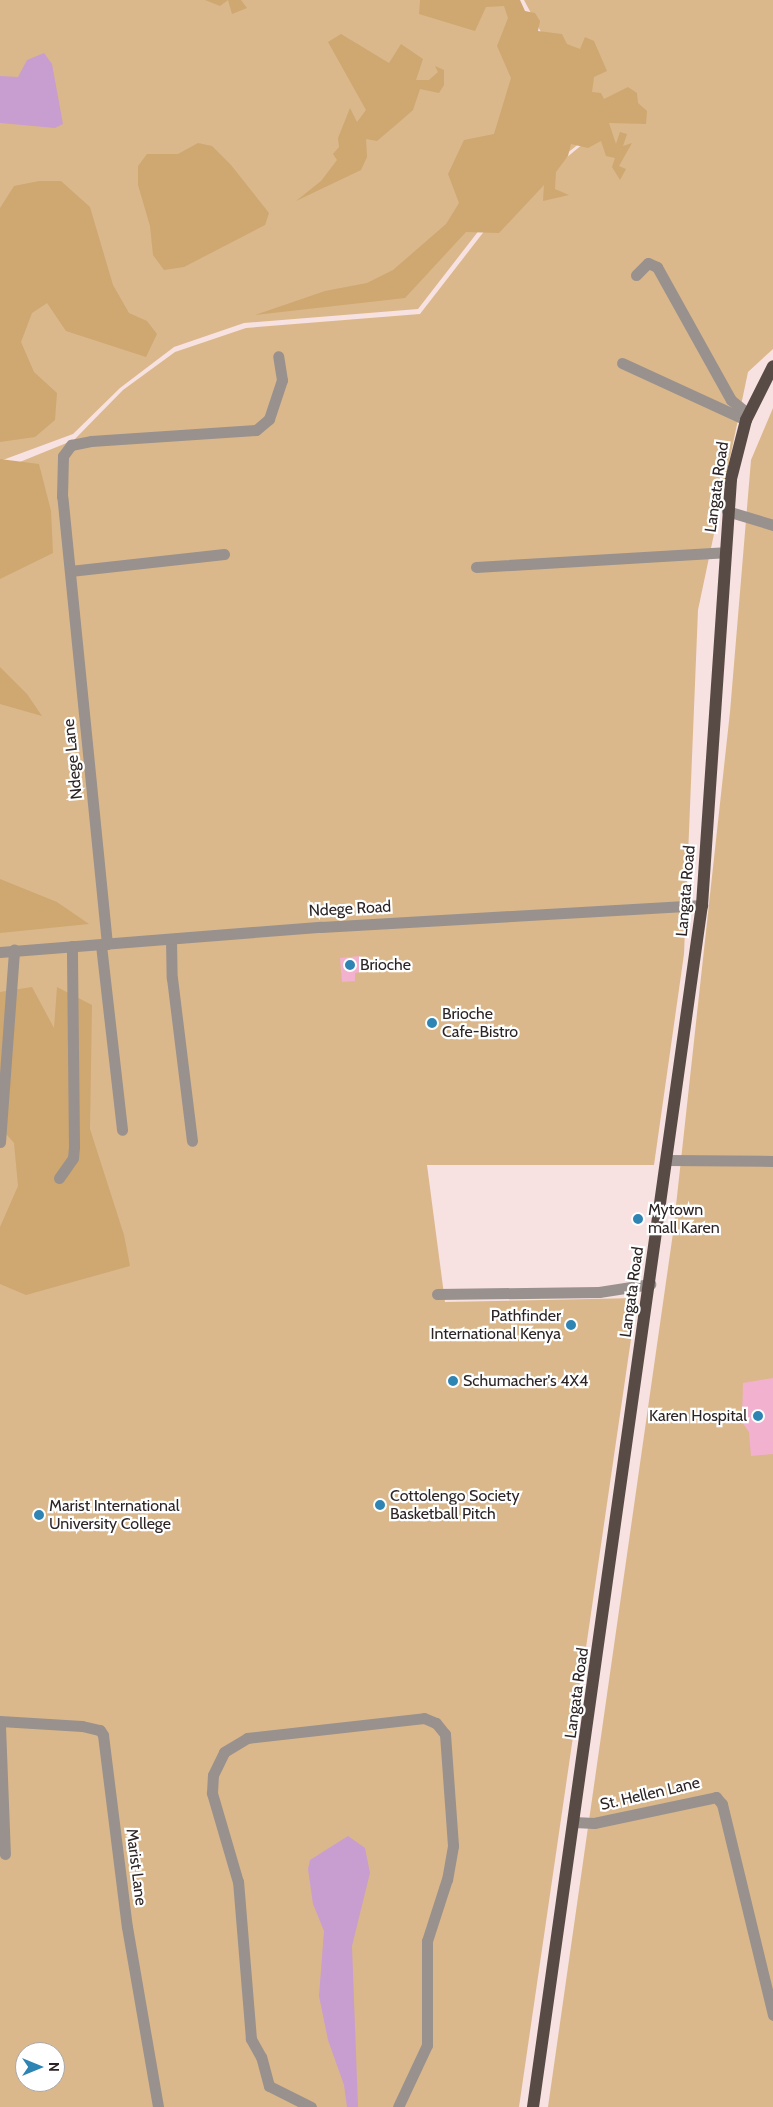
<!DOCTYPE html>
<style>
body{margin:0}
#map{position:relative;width:773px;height:2107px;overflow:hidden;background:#f7e1e1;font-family:Cabin,sans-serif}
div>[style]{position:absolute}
.green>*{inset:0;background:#dab88b}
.forest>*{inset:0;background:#cfa770}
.water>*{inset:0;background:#c89dcf}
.building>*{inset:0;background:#f3b1d0}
.minor>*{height:11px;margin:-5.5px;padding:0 5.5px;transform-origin:5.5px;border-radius:5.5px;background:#99918d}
.major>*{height:12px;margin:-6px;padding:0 6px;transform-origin:6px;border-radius:6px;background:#584b45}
.dots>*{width:14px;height:14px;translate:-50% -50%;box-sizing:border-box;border:2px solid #fff;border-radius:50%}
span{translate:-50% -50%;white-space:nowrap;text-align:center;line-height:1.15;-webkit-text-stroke:4.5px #fff;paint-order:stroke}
.street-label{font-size:16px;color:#2d2525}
.poi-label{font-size:16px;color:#2d2525}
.left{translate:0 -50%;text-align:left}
.right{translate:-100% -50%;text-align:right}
.north{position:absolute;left:15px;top:2042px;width:50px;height:50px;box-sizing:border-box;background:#fff;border:1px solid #aba8a8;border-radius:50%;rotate:90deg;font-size:14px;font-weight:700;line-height:20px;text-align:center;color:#2d2525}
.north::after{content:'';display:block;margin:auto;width:18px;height:22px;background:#2e85b4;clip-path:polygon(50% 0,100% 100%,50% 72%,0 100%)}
</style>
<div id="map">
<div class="green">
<i style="clip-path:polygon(0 0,515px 0,590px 135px,494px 211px,418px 309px,244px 323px,174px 347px,120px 388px,73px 434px,0 461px)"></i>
<i style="clip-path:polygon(evenodd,524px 0,773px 0,773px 349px,748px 372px,698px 610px,684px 954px,654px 1165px,427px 1165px,445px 1302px,637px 1298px,519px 2107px,0 2107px,0 470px,74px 440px,123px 390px,175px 352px,246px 328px,420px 314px,496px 216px,595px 134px,524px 0,25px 2052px,55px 2052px,55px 2082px,25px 2082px,25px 2052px)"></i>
<i style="clip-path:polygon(773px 408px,773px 2107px,548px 2107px,673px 1233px,730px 712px,751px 460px)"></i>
</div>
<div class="forest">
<i style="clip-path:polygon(205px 0,241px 0,247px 8px,232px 14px,228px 0,220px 6px)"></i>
<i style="clip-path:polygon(420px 0,520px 0,525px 11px,535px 13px,540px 21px,538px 31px,562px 34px,567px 44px,580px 49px,585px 37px,594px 41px,607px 71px,594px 77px,592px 92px,601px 93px,604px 99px,628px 87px,637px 93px,638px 103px,647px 111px,646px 124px,609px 123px,616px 144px,620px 132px,627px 134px,623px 146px,632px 143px,619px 166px,626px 169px,620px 180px,612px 167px,615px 158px,606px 156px,601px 141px,588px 148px,571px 144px,568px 156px,556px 172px,555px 189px,569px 195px,543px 201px,544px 185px,499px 233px,466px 232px,405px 298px,255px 315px,325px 291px,367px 283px,393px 270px,446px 224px,459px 203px,448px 174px,464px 140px,494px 134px,511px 78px,497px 46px,508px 18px,504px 6px,486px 7px,475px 31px,419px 14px)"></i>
<i style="clip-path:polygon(341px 34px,389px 63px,401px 44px,423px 59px,416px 80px,429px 80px,438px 72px,435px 66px,444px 70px,444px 85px,439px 93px,420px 89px,413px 110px,404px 118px,377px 141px,366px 139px,367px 157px,361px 170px,296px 201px,321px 181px,337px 160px,333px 154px,339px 147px,338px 138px,350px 108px,357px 122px,366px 110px,328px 42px)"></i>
<i style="clip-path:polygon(198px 143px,212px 146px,231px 165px,269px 213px,265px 225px,184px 267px,164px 270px,153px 255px,150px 226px,138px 185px,138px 166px,147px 154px,178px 154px)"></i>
<i style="clip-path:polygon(39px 181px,61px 181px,90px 207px,113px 285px,129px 313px,147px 321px,157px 334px,146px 357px,66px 331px,47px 303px,32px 313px,21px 342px,34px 372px,57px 393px,55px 420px,35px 437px,0 442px,0 208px,14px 186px)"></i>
<i style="clip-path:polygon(0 459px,39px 464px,51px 511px,53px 553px,0 579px)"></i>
<i style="clip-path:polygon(0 667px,27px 694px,42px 716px,0 704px)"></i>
<i style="clip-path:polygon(0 879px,57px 902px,89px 924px,0 933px)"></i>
<i style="clip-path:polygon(32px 987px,54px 1028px,57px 987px,92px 1005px,90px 1129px,124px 1235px,130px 1266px,26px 1295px,0 1284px,0 1227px,18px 1186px,14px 1143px,0 1127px,0 992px)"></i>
</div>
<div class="water">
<i style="clip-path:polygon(44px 53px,52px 64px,63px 124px,55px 128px,0 123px,0 76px,18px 77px,27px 60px)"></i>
<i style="clip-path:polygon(348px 1836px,365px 1848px,370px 1873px,352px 1946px,358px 2107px,347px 2107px,344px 2085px,328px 2040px,319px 1996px,324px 1931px,313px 1904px,308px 1869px,310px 1860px)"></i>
</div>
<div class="building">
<i style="clip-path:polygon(360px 956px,361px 972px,355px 973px,355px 981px,342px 982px,340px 958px)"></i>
<i style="clip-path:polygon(773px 1378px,773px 1454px,751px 1456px,749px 1432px,742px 1422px,743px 1383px)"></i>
</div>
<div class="minor">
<i style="left:636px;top:275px;width:17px;rotate:-45deg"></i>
<i style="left:648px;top:263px;width:10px;rotate:24deg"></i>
<i style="left:657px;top:267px;width:152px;rotate:60.9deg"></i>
<i style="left:731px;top:400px;width:22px;rotate:39deg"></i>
<i style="left:622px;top:363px;width:136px;rotate:24.7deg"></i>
<i style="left:727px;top:511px;width:48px;rotate:16.9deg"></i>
<i style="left:476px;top:567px;width:249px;rotate:-3.4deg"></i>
<i style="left:70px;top:571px;width:155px;rotate:-6.3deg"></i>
<i style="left:171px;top:939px;width:39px;rotate:89deg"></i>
<i style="left:172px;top:978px;width:164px;rotate:83deg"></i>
<i style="left:107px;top:944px;width:449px;rotate:-95.7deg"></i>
<i style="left:62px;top:497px;width:41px;rotate:-88.6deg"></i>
<i style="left:63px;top:456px;width:14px;rotate:-54deg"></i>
<i style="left:71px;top:445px;width:20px;rotate:-11deg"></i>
<i style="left:91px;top:441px;width:165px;rotate:-3.8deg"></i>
<i style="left:256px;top:430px;width:17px;rotate:-40deg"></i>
<i style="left:269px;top:419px;width:41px;rotate:-71.6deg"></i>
<i style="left:282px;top:380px;width:24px;rotate:-99deg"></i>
<i style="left:101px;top:945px;width:186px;rotate:83.5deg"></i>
<i style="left:0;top:952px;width:322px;rotate:-4.5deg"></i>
<i style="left:321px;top:927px;width:382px;rotate:-3.3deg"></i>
<i style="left:0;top:1142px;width:193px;rotate:-85.8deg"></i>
<i style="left:667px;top:1160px;width:106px;rotate:0.5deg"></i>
<i style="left:59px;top:1178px;width:24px;rotate:-55deg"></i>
<i style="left:73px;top:1158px;width:12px;rotate:-85deg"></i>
<i style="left:74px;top:1146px;width:200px;rotate:-90.6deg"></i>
<i style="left:437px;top:1294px;width:162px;rotate:-0.7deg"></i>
<i style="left:599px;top:1292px;width:52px;rotate:-8.9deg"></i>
<i style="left:0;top:1721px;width:82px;rotate:3.5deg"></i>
<i style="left:82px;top:1726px;width:18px;rotate:13deg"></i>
<i style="left:100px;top:1730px;width:6px;rotate:59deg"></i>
<i style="left:103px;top:1735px;width:193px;rotate:82.9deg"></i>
<i style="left:127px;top:1927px;width:183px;rotate:80.2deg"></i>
<i style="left:0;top:1726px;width:128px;rotate:87.8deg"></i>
<i style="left:574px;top:1822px;width:20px;rotate:3deg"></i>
<i style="left:594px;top:1823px;width:125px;rotate:-12deg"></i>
<i style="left:716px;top:1797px;width:9px;rotate:49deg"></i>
<i style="left:722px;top:1804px;width:217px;rotate:76.4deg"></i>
<i style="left:311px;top:2107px;width:47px;rotate:-153.4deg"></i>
<i style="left:269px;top:2086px;width:30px;rotate:-105deg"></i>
<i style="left:261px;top:2057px;width:21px;rotate:-119deg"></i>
<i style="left:251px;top:2039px;width:158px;rotate:-94.7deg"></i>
<i style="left:238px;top:1882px;width:93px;rotate:-106.3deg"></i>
<i style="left:212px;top:1793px;width:18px;rotate:-87deg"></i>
<i style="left:213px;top:1775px;width:25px;rotate:-64deg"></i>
<i style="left:224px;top:1752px;width:27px;rotate:-31deg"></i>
<i style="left:247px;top:1738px;width:178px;rotate:-6.4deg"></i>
<i style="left:424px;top:1718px;width:13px;rotate:23deg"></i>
<i style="left:436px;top:1723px;width:14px;rotate:51deg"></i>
<i style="left:445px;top:1734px;width:112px;rotate:85.9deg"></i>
<i style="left:453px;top:1846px;width:34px;rotate:100deg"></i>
<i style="left:447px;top:1879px;width:65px;rotate:107.9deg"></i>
<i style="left:427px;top:1941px;width:104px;rotate:90deg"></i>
<i style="left:427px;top:2045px;width:68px;rotate:115.1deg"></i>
</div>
<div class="major">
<i style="left:533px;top:2107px;width:1214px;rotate:-82deg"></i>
<i style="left:702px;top:905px;width:427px;rotate:-86.1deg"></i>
<i style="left:731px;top:479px;width:61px;rotate:-75.7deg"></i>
<i style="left:746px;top:420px;width:60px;rotate:-63.4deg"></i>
</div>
<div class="dots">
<i style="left:350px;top:965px;background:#2e85b4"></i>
<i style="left:432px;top:1023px;background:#2e85b4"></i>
<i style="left:638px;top:1219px;background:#2e85b4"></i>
<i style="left:571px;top:1325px;background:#2e85b4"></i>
<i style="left:453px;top:1381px;background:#2e85b4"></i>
<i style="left:758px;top:1416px;background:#2e85b4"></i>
<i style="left:380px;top:1505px;background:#2e85b4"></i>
<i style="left:39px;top:1515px;background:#2e85b4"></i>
</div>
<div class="street-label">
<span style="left:717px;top:487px;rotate:-82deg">Langata Road</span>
<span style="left:73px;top:759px;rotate:-96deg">Ndege Lane</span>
<span style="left:686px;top:891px;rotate:-85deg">Langata Road</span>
<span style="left:350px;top:909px;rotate:-3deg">Ndege Road</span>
<span style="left:632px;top:1292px;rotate:-82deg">Langata Road</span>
<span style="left:577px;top:1693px;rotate:-82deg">Langata Road</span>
<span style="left:650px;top:1794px;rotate:-13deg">St. Hellen Lane</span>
<span style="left:136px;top:1867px;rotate:83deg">Marist Lane</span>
</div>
<div class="poi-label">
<span class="left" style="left:360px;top:965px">Brioche</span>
<span class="left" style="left:442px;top:1023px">Brioche<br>Cafe-Bistro</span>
<span class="left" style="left:648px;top:1219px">Mytown<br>mall Karen</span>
<span class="right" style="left:561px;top:1325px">Pathfinder<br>International Kenya</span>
<span class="left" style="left:463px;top:1381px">Schumacher's 4X4</span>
<span class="right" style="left:747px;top:1416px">Karen Hospital</span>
<span class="left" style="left:390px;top:1505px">Cottolengo Society<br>Basketball Pitch</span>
<span class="left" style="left:49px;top:1515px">Marist International<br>University College</span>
</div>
<div class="north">N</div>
</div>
